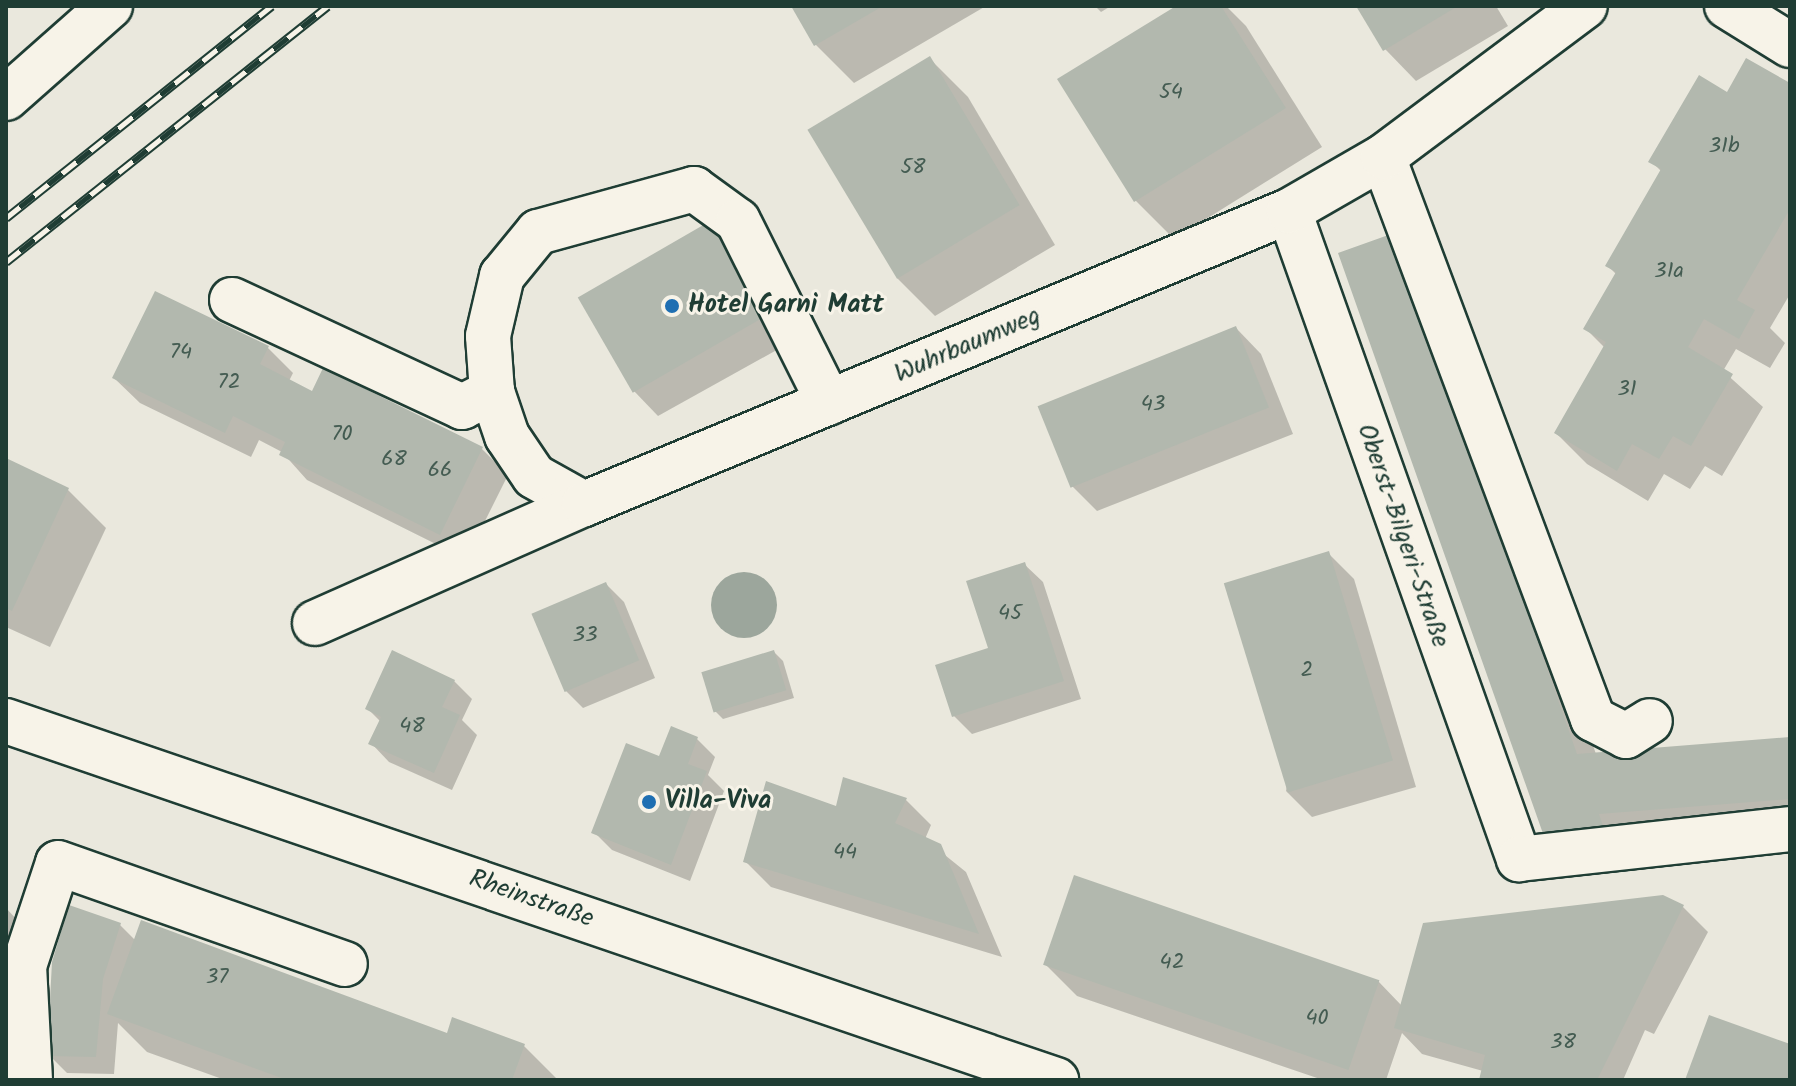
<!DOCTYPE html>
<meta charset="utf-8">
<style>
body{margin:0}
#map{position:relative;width:1796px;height:1086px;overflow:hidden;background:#eae8dd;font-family:Kalam,sans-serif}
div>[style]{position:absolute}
.water>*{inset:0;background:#9ca69c}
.round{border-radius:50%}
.shadow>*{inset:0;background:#0003}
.building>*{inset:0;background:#b2b8ae;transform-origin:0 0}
.roads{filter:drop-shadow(2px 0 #1f3d34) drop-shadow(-2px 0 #1f3d34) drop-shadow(0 2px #1f3d34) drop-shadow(0 -2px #1f3d34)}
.minor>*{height:44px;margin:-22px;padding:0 22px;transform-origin:22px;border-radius:22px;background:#f7f3e8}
.major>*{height:44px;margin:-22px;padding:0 22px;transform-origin:22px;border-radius:22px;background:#f7f3e8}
.rail>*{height:9px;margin-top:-4.5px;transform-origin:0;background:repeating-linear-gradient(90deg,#f7f3e8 0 18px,#1f3d34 0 36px);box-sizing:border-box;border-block:2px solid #1f3d34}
.dots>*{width:22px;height:22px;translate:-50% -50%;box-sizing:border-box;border:4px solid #f7f3e8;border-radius:50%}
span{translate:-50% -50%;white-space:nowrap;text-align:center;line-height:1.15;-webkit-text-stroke:6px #f7f3e8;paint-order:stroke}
.number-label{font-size:22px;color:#445c52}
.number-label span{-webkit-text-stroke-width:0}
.poi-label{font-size:26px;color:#1f3d34;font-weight:700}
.left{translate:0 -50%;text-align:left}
.street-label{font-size:26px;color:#1f3d34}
.frame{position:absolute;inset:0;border:8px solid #1f3d34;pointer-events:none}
</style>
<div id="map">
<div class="water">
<i class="round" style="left:711px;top:572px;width:66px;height:66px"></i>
</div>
<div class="shadow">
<i style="clip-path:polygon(793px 6px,986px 6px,854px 83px,816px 45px)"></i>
<i style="clip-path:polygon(1095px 6px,1111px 6px,1101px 12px)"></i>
<i style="clip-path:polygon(1179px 6px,1226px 6px,1246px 26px,1322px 147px,1174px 239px,1136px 201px,1060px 80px)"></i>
<i style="clip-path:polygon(1359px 6px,1496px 6px,1508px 26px,1416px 81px,1385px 49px)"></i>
<i style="clip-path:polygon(930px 59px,968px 97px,1055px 245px,935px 316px,897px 278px)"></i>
<i style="clip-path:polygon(1790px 85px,1790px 294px,1770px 328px,1785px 343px,1770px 368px,1736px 349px,1723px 371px,1763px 407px,1722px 476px,1705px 466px,1690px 489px,1664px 474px,1648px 501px,1587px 464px,1556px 433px,1605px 348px,1586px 329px,1617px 275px,1607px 265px,1662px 172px,1651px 161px,1727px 94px)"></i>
<i style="clip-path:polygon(738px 248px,791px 342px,658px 416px,633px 390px)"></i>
<i style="clip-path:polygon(1425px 267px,1596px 754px,1790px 739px,1790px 832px,1633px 857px,1580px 876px,1548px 844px)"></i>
<i style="clip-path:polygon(1236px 328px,1261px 354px,1293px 434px,1097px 511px,1071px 485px)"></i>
<i style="clip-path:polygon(268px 348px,293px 373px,289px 381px,313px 393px,324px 371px,482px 449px,508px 475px,466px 559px,307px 480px,282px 452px,259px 440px,251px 457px,140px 403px,114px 378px)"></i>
<i style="clip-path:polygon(6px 460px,68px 490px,106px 528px,50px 647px,6px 627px)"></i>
<i style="clip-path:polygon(1328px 553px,1354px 579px,1416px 787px,1312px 817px,1286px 791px)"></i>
<i style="clip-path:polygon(1024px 564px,1043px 582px,1081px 699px,972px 734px,954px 716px,990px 649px)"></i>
<i style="clip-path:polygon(606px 584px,624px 602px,655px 678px,583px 708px,565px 690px)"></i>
<i style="clip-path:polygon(774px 652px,783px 661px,794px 698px,723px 719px,714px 710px)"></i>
<i style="clip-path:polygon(454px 681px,472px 699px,462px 720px,477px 735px,452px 790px,389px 762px,371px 743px,381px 722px,368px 709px)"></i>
<i style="clip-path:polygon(697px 739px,715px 757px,708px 775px,724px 791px,690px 881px,612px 850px,594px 832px,660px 759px)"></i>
<i style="clip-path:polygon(906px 800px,931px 825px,925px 839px,966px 872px,1002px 957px,771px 887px,746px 862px,837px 809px)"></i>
<i style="clip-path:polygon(1683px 907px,1708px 932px,1654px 1034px,1645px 1030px,1623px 1080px,1481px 1080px,1483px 1071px,1422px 1054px,1402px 1033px,1386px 1080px,1323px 1080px,1077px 996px,1045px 964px,1378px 981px,1402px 1006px)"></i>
<i style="clip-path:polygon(6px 908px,19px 922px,6px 959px)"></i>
<i style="clip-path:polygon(120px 925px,136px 941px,448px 1035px,524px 1046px,558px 1080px,225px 1080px,147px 1052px,118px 1023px,114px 1074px,67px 1073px,49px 1055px)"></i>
<i style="clip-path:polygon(6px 1006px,12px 1080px,6px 1080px)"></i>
</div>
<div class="building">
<i style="clip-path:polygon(791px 6px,883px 6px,814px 46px)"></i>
<i style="clip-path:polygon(1176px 6px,1221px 6px,1286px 108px,1134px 202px,1057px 79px)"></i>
<i style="clip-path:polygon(1356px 6px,1458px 6px,1383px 51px)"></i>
<i style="left:930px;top:56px;width:174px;height:143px;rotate:59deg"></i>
<i style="clip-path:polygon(1746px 58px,1790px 83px,1790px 209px,1737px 300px,1755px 310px,1739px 339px,1704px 319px,1688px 347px,1733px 374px,1691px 446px,1673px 436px,1659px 459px,1632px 444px,1617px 471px,1554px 433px,1606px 342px,1583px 329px,1616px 272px,1605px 266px,1661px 169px,1648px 162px,1699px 75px,1727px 92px)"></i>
<i style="left:712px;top:220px;width:110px;height:155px;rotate:60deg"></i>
<i style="clip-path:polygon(1394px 233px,1577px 754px,1790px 737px,1790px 799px,1599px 814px,1603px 826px,1547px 845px,1338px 253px)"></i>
<i style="clip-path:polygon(155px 291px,269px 346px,260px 364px,312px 391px,323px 368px,483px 447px,440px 535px,279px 455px,285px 442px,233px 416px,225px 433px,112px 378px)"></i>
<i style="left:1236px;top:326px;width:88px;height:214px;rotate:68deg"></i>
<i style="clip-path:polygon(6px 458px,69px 488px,12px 611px,6px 608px)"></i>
<i style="left:1329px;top:551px;width:219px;height:110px;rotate:73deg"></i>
<i style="clip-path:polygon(1025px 562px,1064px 681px,952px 717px,935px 665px,988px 648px,966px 581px)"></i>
<i style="left:606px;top:582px;width:85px;height:81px;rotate:67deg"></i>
<i style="clip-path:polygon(392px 650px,455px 680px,442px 707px,460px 715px,434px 773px,368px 744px,381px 717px,365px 709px)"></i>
<i style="left:774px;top:650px;width:42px;height:76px;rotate:73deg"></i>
<i style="clip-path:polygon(671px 726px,698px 737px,688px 764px,707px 771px,671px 865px,591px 833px,626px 743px,659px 756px)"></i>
<i style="clip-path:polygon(843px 777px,907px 798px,895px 823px,941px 844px,979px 934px,743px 862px,766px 781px,836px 806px)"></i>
<i style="left:1074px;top:875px;width:323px;height:95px;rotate:19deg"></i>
<i style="clip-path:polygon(1663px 895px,1684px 905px,1597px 1080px,1479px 1080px,1485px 1055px,1394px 1028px,1423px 923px)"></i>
<i style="clip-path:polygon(69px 905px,121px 923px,103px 979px,96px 1057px,47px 1056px,52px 962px)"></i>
<i style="clip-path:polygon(141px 920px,447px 1033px,452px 1017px,525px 1044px,512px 1080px,287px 1080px,107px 1014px)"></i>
<i style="clip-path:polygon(1709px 1015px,1790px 1044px,1790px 1080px,1685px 1080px)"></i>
</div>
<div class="roads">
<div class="minor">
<i style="left:1727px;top:6px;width:74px;rotate:31.8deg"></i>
<i style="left:6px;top:98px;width:139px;rotate:-41.5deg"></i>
<i style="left:1383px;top:157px;width:600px;rotate:69.51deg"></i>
<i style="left:1593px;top:719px;width:37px;rotate:27deg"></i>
<i style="left:1626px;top:736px;width:28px;rotate:-32deg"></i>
<i style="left:1289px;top:211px;width:688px;rotate:70.46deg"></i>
<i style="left:1519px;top:859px;width:273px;rotate:-6.3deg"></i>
<i style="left:232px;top:300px;width:254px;rotate:24.9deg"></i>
<i style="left:462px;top:407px;width:34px;rotate:-27deg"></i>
<i style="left:584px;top:504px;width:57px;rotate:-150.8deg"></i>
<i style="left:534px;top:476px;width:48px;rotate:-124deg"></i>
<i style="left:507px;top:436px;width:46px;rotate:-108.8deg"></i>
<i style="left:492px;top:392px;width:56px;rotate:-94.1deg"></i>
<i style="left:488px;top:336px;width:62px;rotate:-76.9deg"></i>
<i style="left:502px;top:276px;width:57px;rotate:-50.7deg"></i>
<i style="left:538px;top:232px;width:162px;rotate:-15.4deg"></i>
<i style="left:694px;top:189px;width:54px;rotate:36deg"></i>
<i style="left:738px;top:221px;width:203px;rotate:63.4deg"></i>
<i style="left:315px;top:623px;width:294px;rotate:-23.9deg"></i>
<i style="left:584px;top:504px;width:763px;rotate:-22.57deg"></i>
<i style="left:1289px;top:211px;width:108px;rotate:-29.9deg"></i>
<i style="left:1383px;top:157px;width:252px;rotate:-36.8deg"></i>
<i style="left:30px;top:1080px;width:114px;rotate:-93deg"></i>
<i style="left:24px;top:966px;width:108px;rotate:-71.7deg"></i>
<i style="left:58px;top:863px;width:304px;rotate:19.4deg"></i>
</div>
<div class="major">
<i style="left:6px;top:721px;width:1110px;rotate:18.88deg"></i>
</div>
</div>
<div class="rail">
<i style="left:6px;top:218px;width:340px;rotate:-38.6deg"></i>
<i style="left:6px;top:262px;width:411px;rotate:-38.5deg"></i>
</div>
<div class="dots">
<i style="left:672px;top:306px;background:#1f6fb2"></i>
<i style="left:649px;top:802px;background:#1f6fb2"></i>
</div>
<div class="number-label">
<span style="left:1171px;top:93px">54</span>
<span style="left:1724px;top:147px">31b</span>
<span style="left:913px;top:168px">58</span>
<span style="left:1669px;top:272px">31a</span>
<span style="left:181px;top:353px">74</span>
<span style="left:229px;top:383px">72</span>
<span style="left:1627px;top:390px">31</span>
<span style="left:1153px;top:405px">43</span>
<span style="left:342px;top:435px">70</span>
<span style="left:394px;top:460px">68</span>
<span style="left:440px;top:471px">66</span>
<span style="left:1010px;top:614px">45</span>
<span style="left:585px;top:636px">33</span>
<span style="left:1307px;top:671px">2</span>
<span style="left:412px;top:727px">48</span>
<span style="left:845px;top:853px">44</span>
<span style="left:1172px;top:963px">42</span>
<span style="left:217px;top:978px">37</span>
<span style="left:1317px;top:1019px">40</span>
<span style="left:1563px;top:1043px">38</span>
</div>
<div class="poi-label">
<span class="left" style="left:688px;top:306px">Hotel Garni Matt</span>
<span class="left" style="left:665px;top:802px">Villa-Viva</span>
</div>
<div class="street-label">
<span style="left:968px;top:346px;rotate:-23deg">Wuhrbaumweg</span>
<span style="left:1402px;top:536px;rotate:71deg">Oberst-Bilgeri-Straße</span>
<span style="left:531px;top:900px;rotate:19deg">Rheinstraße</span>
</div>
<div class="frame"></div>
</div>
